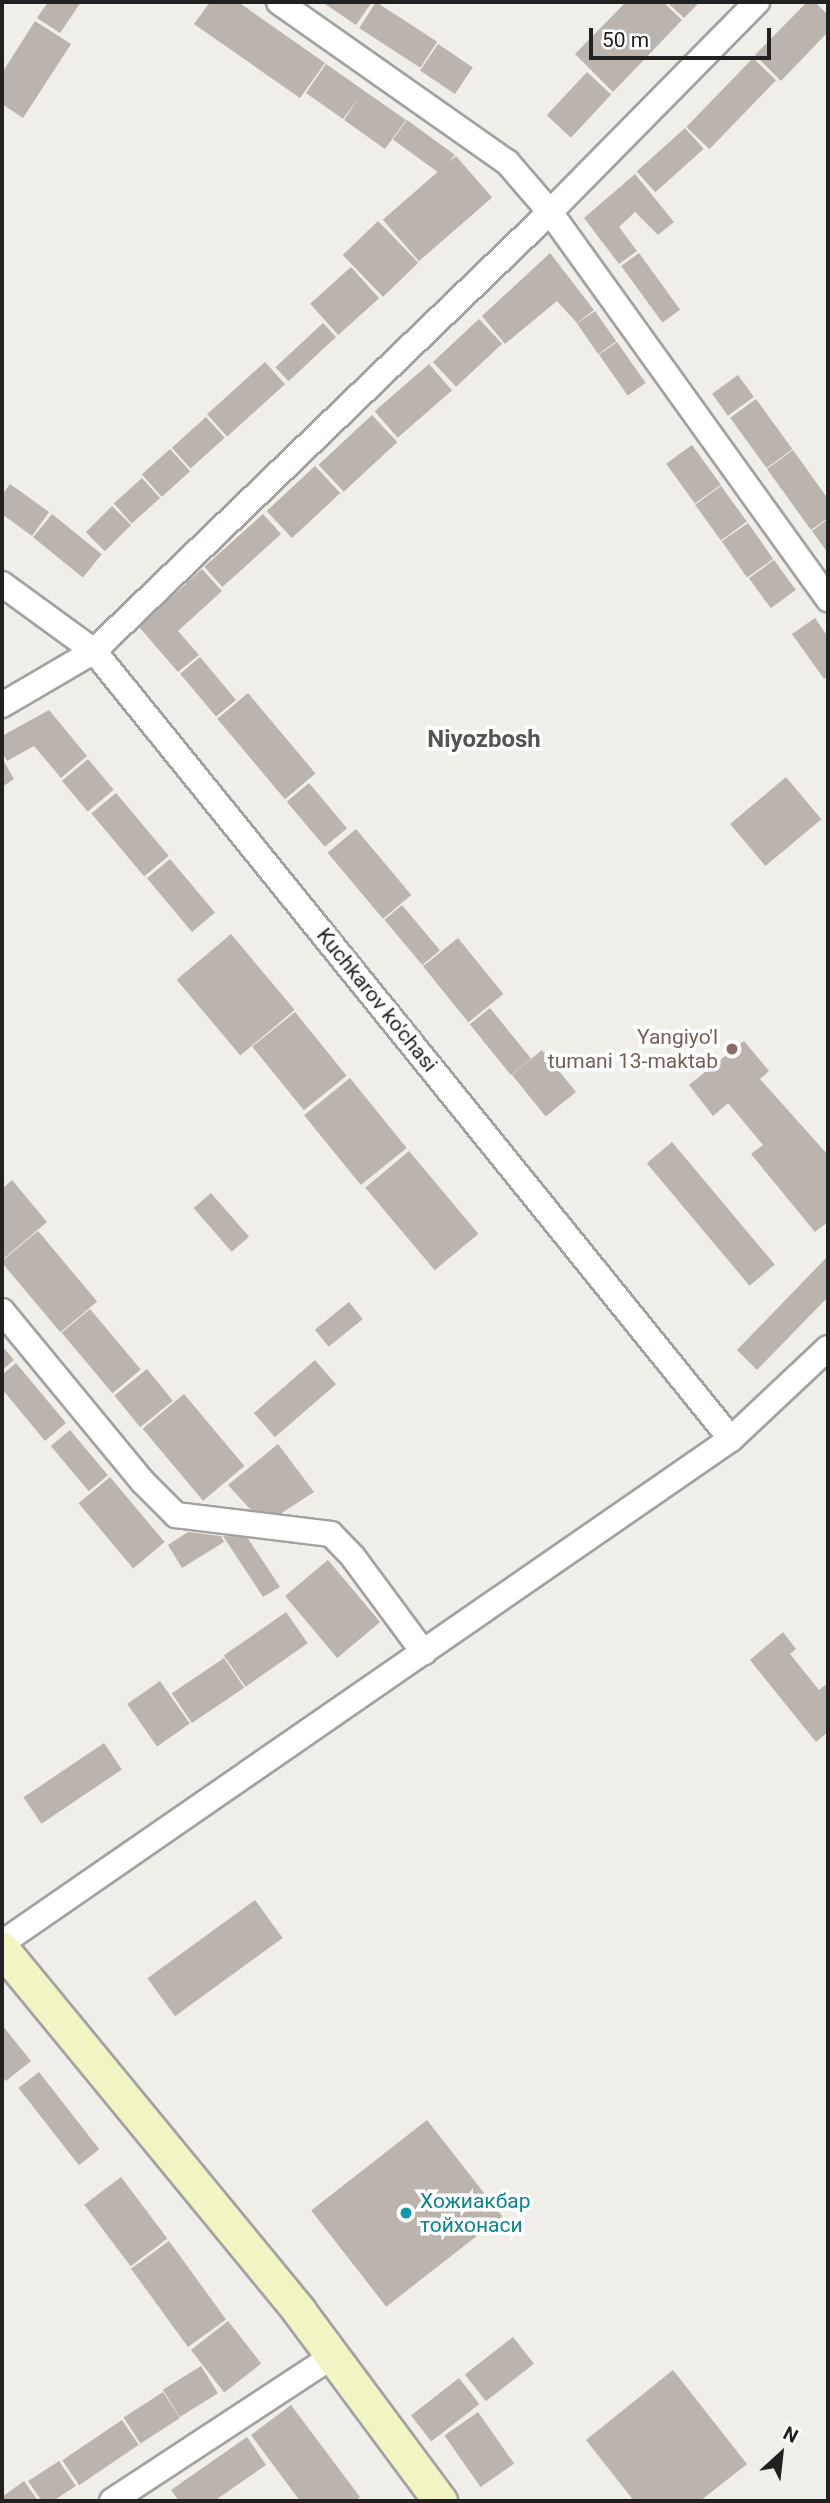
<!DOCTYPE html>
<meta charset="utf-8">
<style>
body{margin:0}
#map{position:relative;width:830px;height:2503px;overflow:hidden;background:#f0eee9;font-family:Roboto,sans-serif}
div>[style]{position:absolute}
.building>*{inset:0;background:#bab3ae;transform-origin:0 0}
.roads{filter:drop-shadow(2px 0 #a2a2a2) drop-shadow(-2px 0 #a2a2a2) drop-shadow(0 2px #a2a2a2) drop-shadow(0 -2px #a2a2a2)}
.minor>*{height:24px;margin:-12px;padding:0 12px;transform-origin:12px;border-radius:12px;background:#fff}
.secondary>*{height:33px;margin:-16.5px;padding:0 16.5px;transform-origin:16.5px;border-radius:16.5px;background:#f3f4c3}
.dots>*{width:19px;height:19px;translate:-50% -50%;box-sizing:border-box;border:4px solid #fff;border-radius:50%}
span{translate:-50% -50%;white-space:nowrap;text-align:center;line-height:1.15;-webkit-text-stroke:7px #fff;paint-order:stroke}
.street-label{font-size:21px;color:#212121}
.education-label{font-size:21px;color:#785e54}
.right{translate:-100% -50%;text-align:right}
.culture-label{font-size:21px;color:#0d838f}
.left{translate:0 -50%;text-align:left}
.quarter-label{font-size:24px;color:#545454;font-weight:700}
.frame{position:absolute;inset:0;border:4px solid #212121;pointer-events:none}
.north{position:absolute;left:746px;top:2419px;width:70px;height:70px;-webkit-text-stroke:5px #fff;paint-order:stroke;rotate:27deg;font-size:19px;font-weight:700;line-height:28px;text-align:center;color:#212121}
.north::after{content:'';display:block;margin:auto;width:24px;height:32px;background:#212121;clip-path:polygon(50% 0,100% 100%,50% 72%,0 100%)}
.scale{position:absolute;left:589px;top:28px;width:182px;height:32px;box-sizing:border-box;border:4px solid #212121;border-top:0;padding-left:9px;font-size:21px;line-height:24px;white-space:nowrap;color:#212121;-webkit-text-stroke:5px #fff;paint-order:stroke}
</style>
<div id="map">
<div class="building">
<i style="clip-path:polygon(48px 2px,81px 2px,60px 33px,37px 18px)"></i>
<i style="clip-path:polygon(210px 2px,238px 2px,325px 63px,300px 98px,194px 24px)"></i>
<i style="clip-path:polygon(322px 2px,372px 2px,356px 25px)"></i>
<i style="left:376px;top:2px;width:73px;height:31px;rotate:33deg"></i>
<i style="clip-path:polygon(626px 2px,663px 2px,682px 20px,613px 92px,575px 54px)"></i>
<i style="clip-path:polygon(667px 2px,700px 2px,684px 18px)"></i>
<i style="clip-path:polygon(807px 2px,815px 2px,828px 15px,828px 32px,781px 81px,755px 55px)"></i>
<i style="clip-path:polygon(35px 21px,71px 44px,23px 118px,2px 104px,2px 73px)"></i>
<i style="left:438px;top:44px;width:42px;height:32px;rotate:34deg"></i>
<i style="left:753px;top:58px;width:32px;height:96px;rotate:44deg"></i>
<i style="clip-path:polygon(326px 64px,406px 120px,385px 149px,344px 120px,360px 96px,343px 119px,306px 93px)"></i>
<i style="left:587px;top:72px;width:33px;height:59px;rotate:43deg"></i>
<i style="left:407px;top:120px;width:59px;height:24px;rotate:36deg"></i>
<i style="left:685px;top:128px;width:28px;height:65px;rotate:48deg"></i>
<i style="left:456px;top:156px;width:55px;height:97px;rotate:49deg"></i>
<i style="clip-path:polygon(635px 174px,674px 222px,658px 235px,635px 212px,619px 227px,637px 251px,619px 264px,584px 218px)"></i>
<i style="left:378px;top:221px;width:58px;height:49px;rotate:46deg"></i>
<i style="clip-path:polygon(550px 253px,594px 310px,577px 323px,557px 301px,505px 344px,482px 316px)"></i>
<i style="left:639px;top:253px;width:70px;height:22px;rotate:54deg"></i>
<i style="left:351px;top:267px;width:42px;height:55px;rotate:48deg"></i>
<i style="left:595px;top:311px;width:37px;height:22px;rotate:55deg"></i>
<i style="left:479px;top:319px;width:34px;height:63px;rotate:47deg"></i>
<i style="left:323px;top:323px;width:19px;height:65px;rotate:47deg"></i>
<i style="left:617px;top:342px;width:50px;height:22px;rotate:55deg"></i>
<i style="left:265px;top:362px;width:30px;height:78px;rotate:48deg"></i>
<i style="left:429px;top:364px;width:35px;height:72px;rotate:49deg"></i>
<i style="left:738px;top:375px;width:27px;height:32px;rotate:54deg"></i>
<i style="left:756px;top:399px;width:62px;height:32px;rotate:54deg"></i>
<i style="left:372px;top:415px;width:37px;height:73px;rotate:47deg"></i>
<i style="left:206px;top:417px;width:28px;height:46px;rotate:48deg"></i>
<i style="left:692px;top:445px;width:49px;height:32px;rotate:54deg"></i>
<i style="left:170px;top:449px;width:30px;height:38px;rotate:48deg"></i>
<i style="clip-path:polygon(793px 450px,828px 499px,828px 518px,811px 530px,767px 469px)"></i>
<i style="left:315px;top:466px;width:37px;height:66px;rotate:47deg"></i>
<i style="left:142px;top:478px;width:27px;height:38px;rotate:48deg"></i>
<i style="clip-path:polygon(10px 484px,49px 512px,32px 536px,2px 514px,2px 495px)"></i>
<i style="left:721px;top:486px;width:44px;height:32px;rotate:54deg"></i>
<i style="left:112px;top:506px;width:27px;height:37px;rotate:45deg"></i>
<i style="left:52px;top:514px;width:64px;height:30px;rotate:39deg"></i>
<i style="left:263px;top:514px;width:27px;height:79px;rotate:48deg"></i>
<i style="clip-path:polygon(828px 519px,828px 553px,812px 531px)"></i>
<i style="left:748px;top:523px;width:44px;height:32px;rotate:55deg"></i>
<i style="left:774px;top:560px;width:37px;height:31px;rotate:54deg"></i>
<i style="clip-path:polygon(202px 569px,222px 591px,178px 631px,199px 655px,178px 672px,139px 627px)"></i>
<i style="clip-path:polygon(815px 618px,828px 637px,828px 676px,824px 679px,792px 634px)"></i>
<i style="left:200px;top:657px;width:56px;height:26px;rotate:50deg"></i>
<i style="left:248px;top:693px;width:105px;height:40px;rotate:50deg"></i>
<i style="clip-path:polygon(49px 710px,87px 756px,61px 778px,34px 746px,7px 761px,2px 752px,2px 736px)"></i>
<i style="clip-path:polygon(2px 758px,14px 779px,2px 787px)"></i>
<i style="left:88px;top:759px;width:40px;height:34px;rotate:50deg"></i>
<i style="left:786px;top:777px;width:55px;height:73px;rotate:50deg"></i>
<i style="left:309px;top:783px;width:59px;height:29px;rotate:50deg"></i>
<i style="left:116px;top:793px;width:82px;height:32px;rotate:50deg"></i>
<i style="left:356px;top:829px;width:86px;height:37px;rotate:50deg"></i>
<i style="left:170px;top:859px;width:70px;height:30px;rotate:50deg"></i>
<i style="left:402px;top:905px;width:59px;height:23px;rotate:50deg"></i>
<i style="left:231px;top:934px;width:99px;height:71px;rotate:50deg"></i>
<i style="left:458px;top:938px;width:72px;height:45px;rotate:51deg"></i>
<i style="left:490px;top:1008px;width:65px;height:26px;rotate:51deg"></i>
<i style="left:295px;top:1012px;width:82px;height:55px;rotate:51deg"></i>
<i style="clip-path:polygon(744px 1041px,769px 1071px,760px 1079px,828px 1155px,828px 1222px,815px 1232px,751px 1154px,763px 1145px,728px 1103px,713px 1116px,689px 1085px)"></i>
<i style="left:542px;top:1050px;width:54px;height:39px;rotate:51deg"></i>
<i style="left:350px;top:1078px;width:90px;height:59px;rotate:51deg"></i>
<i style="left:672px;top:1142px;width:160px;height:33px;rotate:50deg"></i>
<i style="left:409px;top:1151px;width:108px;height:57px;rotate:50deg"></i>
<i style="clip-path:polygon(12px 1180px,47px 1222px,2px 1260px,2px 1189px)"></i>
<i style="left:211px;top:1193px;width:58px;height:23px;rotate:49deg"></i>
<i style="left:38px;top:1231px;width:92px;height:48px;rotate:50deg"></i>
<i style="clip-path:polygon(828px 1256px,828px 1297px,757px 1370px,737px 1350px)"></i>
<i style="left:349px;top:1302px;width:22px;height:44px;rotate:51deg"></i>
<i style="left:90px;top:1309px;width:79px;height:37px;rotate:50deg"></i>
<i style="clip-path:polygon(2px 1346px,14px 1360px,2px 1370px)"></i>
<i style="left:315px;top:1360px;width:32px;height:81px;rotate:49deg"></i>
<i style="clip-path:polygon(16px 1363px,66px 1423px,45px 1441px,2px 1389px,2px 1375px)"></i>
<i style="left:147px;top:1369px;width:41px;height:42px;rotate:51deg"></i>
<i style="left:184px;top:1394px;width:94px;height:54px;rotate:50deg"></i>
<i style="left:70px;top:1430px;width:59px;height:25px;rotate:50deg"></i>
<i style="clip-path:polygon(278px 1444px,314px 1492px,274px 1518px,250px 1509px,228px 1485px)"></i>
<i style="left:110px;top:1477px;width:85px;height:41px;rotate:50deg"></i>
<i style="clip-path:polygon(188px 1532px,221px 1536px,224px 1542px,182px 1568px,168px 1545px)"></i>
<i style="clip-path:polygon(223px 1536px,247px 1537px,280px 1587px,263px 1597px)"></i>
<i style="left:328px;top:1560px;width:81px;height:56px;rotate:50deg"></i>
<i style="left:286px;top:1612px;width:38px;height:76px;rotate:55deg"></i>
<i style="clip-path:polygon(783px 1632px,796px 1649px,790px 1654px,819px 1690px,828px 1683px,828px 1732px,816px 1742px,750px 1660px)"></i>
<i style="left:224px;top:1658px;width:36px;height:63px;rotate:56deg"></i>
<i style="left:160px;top:1681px;width:52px;height:40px;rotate:55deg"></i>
<i style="left:104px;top:1743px;width:32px;height:97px;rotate:56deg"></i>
<i style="left:255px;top:1900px;width:47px;height:133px;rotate:54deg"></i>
<i style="clip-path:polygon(2px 2025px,31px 2061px,6px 2081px,2px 2076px)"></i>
<i style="left:39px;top:2072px;width:98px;height:26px;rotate:52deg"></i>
<i style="left:427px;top:2120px;width:122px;height:147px;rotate:52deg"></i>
<i style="left:121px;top:2177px;width:77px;height:46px;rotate:53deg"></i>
<i style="left:169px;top:2241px;width:97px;height:47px;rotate:54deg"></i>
<i style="left:228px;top:2321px;width:54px;height:47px;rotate:52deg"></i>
<i style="left:513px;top:2337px;width:34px;height:61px;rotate:52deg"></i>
<i style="left:201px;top:2366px;width:32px;height:45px;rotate:58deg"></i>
<i style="clip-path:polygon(673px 2370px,747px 2464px,700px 2501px,634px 2501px,586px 2440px)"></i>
<i style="left:459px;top:2378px;width:33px;height:61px;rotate:52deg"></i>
<i style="left:163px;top:2392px;width:31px;height:47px;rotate:57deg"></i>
<i style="clip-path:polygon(291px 2405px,360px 2497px,355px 2501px,300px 2501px,251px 2435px)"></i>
<i style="left:478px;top:2412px;width:63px;height:41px;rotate:55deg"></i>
<i style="left:122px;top:2420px;width:30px;height:72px;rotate:56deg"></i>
<i style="clip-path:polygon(247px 2437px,266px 2465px,214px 2501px,179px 2501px,171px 2490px)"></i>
<i style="clip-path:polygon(59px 2461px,76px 2486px,53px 2501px,42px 2501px,28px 2481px)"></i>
<i style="clip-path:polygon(24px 2481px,38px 2501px,2px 2501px,2px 2497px)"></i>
</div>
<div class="roads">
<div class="minor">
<i style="left:279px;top:2px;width:279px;rotate:35.1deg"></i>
<i style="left:507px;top:162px;width:66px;rotate:49.3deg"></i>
<i style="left:550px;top:212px;width:477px;rotate:54.3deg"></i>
<i style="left:2px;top:584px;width:114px;rotate:36.1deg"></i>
<i style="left:94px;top:651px;width:1013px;rotate:51.05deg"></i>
<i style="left:2px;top:705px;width:107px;rotate:-30.4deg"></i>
<i style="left:94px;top:651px;width:633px;rotate:-43.91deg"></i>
<i style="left:550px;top:212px;width:295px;rotate:-45.4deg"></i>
<i style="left:2px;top:1311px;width:222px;rotate:50.5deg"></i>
<i style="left:143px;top:1482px;width:47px;rotate:45deg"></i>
<i style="left:176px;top:1515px;width:156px;rotate:7deg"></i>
<i style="left:331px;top:1534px;width:32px;rotate:46deg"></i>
<i style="left:353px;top:1557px;width:119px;rotate:53.5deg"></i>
<i style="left:2px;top:1943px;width:886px;rotate:-34.66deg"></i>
<i style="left:731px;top:1439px;width:133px;rotate:-43.2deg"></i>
<i style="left:112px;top:2501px;width:264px;rotate:-33.3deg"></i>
</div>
<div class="secondary">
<i style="left:2px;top:1949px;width:468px;rotate:50.6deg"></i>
<i style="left:299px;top:2311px;width:237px;rotate:53.4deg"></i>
</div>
</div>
<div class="dots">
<i style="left:732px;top:1049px;background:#8d6e63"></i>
<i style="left:406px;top:2213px;background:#0f9aa8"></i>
</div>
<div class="street-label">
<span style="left:377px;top:1000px;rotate:51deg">Kuchkarov ko'chasi</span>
</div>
<div class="education-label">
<span class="right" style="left:718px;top:1049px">Yangiyo'l<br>tumani 13-maktab</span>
</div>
<div class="culture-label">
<span class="left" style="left:420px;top:2213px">Хожиакбар<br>тойхонаси</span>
</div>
<div class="quarter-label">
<span style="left:484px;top:740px">Niyozbosh</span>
</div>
<div class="frame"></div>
<div class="north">N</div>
<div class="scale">50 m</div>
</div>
